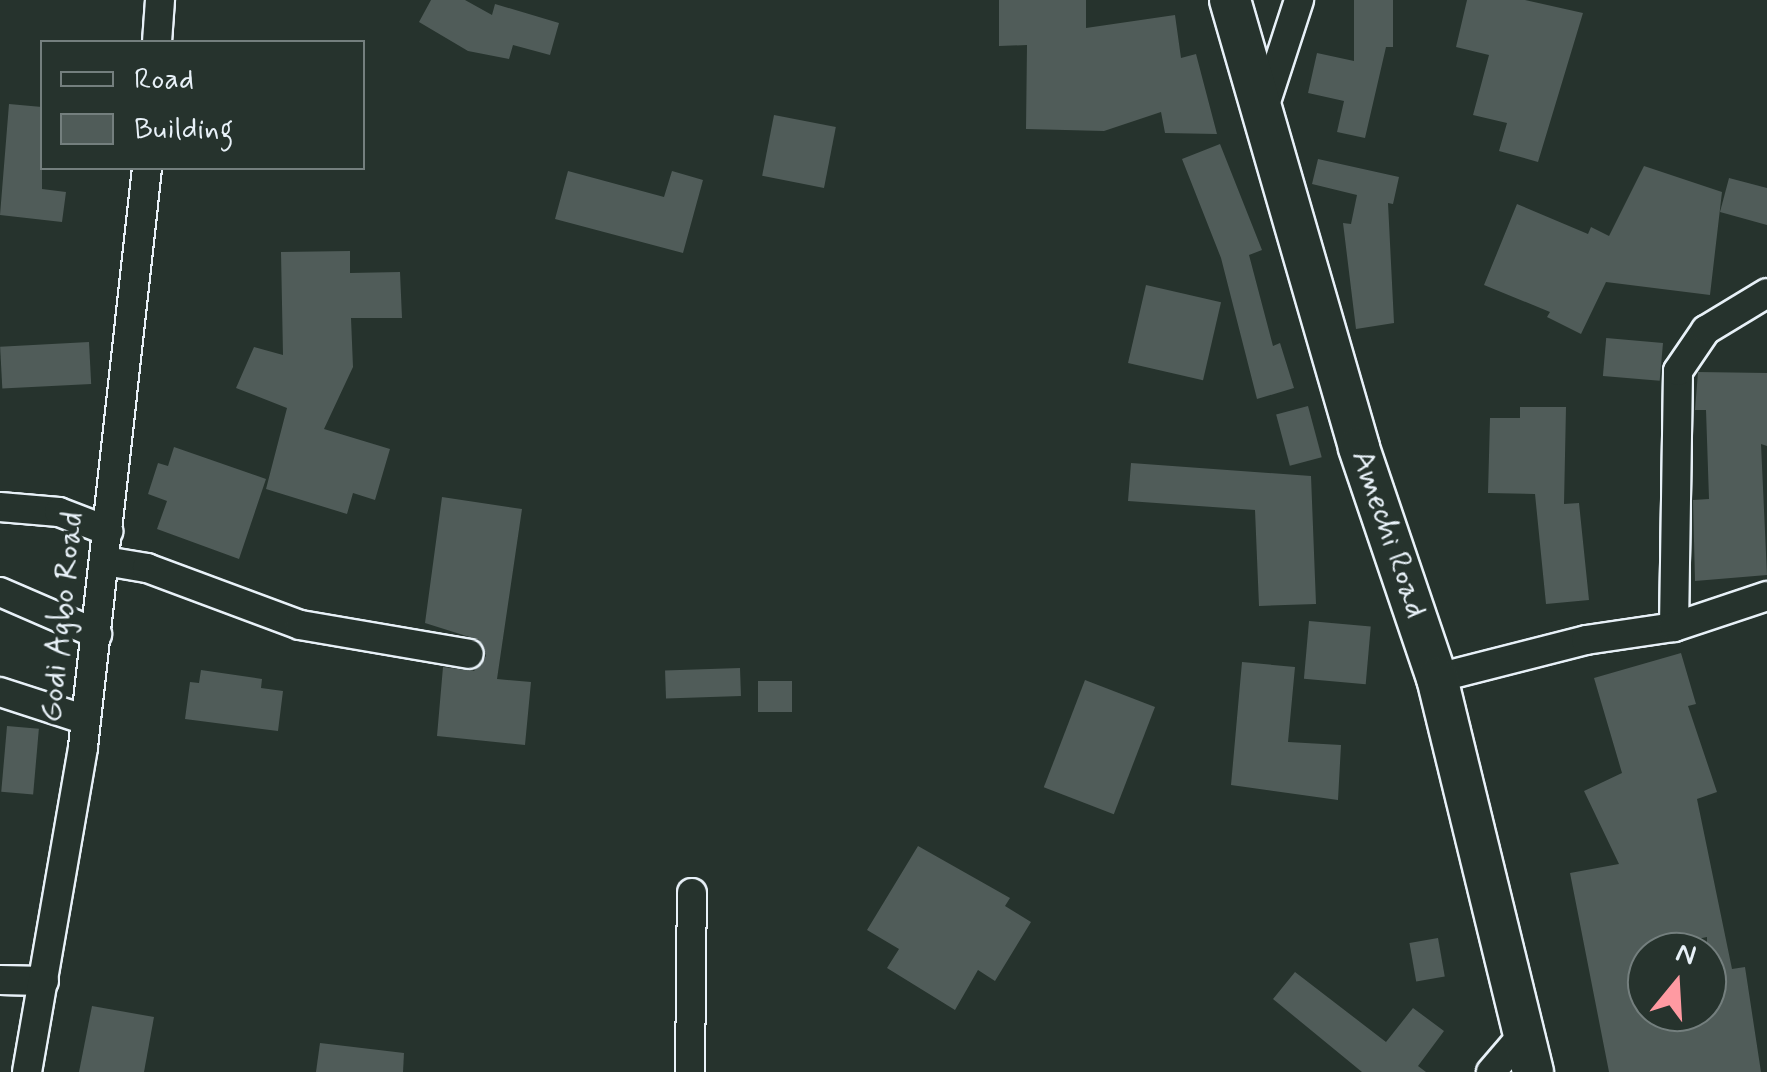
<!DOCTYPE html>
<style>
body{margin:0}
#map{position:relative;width:1767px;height:1072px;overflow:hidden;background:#26332d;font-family:Mynerve,sans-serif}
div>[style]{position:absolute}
.building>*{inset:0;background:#505c59;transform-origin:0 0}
.roads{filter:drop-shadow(2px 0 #e8f1f8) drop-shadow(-2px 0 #e8f1f8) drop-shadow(0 2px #e8f1f8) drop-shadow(0 -2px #e8f1f8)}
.street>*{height:28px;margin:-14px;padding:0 14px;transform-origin:14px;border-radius:14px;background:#26332d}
.secondary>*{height:40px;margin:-20px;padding:0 20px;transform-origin:20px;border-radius:20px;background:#26332d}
span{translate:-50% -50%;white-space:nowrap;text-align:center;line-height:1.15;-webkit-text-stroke:8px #26332d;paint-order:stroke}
.street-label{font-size:32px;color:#e8f1f8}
.legend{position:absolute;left:40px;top:40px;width:325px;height:130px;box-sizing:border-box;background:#26332d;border:2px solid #747f7e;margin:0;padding:12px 18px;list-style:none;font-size:30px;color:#e8f1f8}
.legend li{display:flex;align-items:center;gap:20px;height:50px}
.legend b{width:50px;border:2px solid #747f7e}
.north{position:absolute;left:1627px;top:932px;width:100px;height:100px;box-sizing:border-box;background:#26332d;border:2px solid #747f7e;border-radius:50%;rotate:18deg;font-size:28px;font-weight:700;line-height:40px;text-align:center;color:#e8f1f8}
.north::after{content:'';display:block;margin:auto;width:35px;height:45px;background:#ff9aa2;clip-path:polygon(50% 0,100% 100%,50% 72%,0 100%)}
</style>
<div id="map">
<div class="building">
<i style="clip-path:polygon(431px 0,465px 0,492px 15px,495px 4px,559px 23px,550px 55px,513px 45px,509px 59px,468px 51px,419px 22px)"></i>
<i style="clip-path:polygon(999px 0,1086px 0,1086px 28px,1175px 15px,1181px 58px,1196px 54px,1217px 134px,1165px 133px,1161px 112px,1104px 131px,1026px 129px,1027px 45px,999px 46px)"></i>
<i style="clip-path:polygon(1354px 0,1393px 0,1393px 47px,1386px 47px,1365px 138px,1337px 132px,1344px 101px,1308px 93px,1317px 53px,1354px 61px)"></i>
<i style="clip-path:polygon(1467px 0,1525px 0,1583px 13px,1538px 162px,1499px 151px,1507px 123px,1473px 115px,1489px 55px,1456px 47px)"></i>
<i style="clip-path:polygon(9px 104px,42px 107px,42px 189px,66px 192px,62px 222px,0 215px)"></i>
<i style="left:774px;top:115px;width:63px;height:62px;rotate:11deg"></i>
<i style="clip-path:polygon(1220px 144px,1262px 250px,1249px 255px,1273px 346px,1280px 343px,1294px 388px,1257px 399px,1221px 258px,1182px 159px)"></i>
<i style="clip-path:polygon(1318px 159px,1399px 177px,1393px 204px,1388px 203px,1394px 323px,1356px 329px,1343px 223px,1351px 224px,1357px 195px,1312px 184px)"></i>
<i style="clip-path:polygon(1644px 166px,1722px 192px,1710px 295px,1606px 282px,1581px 334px,1547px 317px,1550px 312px,1484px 285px,1517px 204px,1588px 234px,1591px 227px,1609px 236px)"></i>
<i style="clip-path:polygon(568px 171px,664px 197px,672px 171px,703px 180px,683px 253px,555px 219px)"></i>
<i style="clip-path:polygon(1729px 178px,1767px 188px,1767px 225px,1720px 212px)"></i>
<i style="clip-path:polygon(350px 251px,350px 273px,400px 272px,402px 318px,351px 318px,353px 367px,324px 429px,390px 449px,375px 500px,353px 493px,347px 514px,266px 489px,287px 408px,236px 388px,254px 347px,283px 355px,281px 252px)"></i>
<i style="left:1146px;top:285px;width:77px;height:80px;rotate:13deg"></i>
<i style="left:89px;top:342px;width:42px;height:89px;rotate:87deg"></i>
<i style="left:1663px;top:343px;width:38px;height:57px;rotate:95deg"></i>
<i style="clip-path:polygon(1698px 372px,1767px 373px,1767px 446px,1761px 444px,1767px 575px,1695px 581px,1693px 500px,1709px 499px,1706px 410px,1695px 410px)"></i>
<i style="left:1308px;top:406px;width:53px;height:33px;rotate:75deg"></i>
<i style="clip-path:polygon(1520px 407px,1566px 407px,1564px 504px,1579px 503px,1589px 600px,1546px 604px,1535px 494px,1488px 493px,1490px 418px,1520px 418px)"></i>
<i style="clip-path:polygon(174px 447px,266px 479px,239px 559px,157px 529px,167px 501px,148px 494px,158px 463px,168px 466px)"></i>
<i style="clip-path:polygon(1131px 463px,1311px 476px,1316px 604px,1259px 606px,1255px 510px,1128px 501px)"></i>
<i style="clip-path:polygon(442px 497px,522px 509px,497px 679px,531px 682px,525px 745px,437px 736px,443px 667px,474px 671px,486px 656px,479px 640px,425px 623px)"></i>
<i style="left:1309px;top:621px;width:62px;height:58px;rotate:5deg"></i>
<i style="clip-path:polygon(evenodd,1681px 653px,1696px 704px,1688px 706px,1717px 792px,1697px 799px,1732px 969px,1745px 967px,1761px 1072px,1609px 1072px,1570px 873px,1619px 864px,1584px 791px,1622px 773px,1594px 678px,1681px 653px,1707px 937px,1707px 1012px,1647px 1012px,1647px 949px,1707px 937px)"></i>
<i style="clip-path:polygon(1242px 662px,1295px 667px,1288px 742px,1341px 745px,1338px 800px,1231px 785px)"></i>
<i style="left:740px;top:668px;width:28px;height:75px;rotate:88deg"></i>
<i style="clip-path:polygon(201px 670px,262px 679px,261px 688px,283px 691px,278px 731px,185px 719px,190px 682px,199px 683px)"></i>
<i style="left:1085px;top:680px;width:75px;height:115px;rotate:21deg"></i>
<i style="left:758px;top:681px;width:34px;height:31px"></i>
<i style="left:7px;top:726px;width:32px;height:66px;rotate:5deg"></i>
<i style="clip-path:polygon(918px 846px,1010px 898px,1005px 906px,1031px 922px,995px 981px,978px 970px,955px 1010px,887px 968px,899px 949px,867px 930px)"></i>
<i style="left:1438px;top:938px;width:39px;height:29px;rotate:80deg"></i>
<i style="clip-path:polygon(1295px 972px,1386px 1042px,1413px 1008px,1444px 1031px,1418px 1066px,1426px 1072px,1362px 1072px,1273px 999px)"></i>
<i style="clip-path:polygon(92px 1006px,154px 1017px,144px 1072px,79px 1072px)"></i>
<i style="clip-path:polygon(320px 1043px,404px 1053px,403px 1072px,316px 1072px)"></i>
</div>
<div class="roads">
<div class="street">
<i style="left:157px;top:42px;width:42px;rotate:-85.9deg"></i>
<i style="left:1263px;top:111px;width:117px;rotate:-72deg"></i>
<i style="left:0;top:507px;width:59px;rotate:4.8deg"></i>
<i style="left:59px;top:512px;width:53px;rotate:21.2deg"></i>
<i style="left:105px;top:561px;width:43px;rotate:9.5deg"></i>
<i style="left:147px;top:568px;width:163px;rotate:20.4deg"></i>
<i style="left:300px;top:625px;width:171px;rotate:9.7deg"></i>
<i style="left:0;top:592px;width:106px;rotate:23.4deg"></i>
<i style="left:1674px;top:627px;width:256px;rotate:-89.1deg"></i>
<i style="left:1678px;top:371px;width:50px;rotate:-55.7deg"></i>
<i style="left:1706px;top:330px;width:71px;rotate:-31.2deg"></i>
<i style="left:1437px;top:678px;width:154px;rotate:-14.3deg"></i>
<i style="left:1586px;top:640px;width:89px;rotate:-8.4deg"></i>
<i style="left:1674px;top:627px;width:98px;rotate:-18.4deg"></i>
<i style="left:0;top:692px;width:90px;rotate:18deg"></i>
<i style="left:0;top:980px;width:44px;rotate:1.3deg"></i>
<i style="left:27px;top:1072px;width:330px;rotate:-80.2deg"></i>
<i style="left:83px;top:747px;width:583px;rotate:-83.69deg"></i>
<i style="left:690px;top:1072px;width:179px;rotate:-89.4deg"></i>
<i style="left:1491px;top:1072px;width:48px;rotate:-49.3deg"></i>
</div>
<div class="secondary">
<i style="left:1230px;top:0;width:466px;rotate:73.9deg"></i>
<i style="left:1359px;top:448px;width:243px;rotate:71.3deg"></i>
<i style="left:1437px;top:678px;width:406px;rotate:76.3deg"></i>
</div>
</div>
<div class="street-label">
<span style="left:1389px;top:534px;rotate:71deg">Amechi Road</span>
<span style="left:62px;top:617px;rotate:-84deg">Godi Agbo Road</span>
</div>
<ul class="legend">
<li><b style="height:12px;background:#26332d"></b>Road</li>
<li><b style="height:28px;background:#505c59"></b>Building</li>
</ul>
<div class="north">N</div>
</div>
